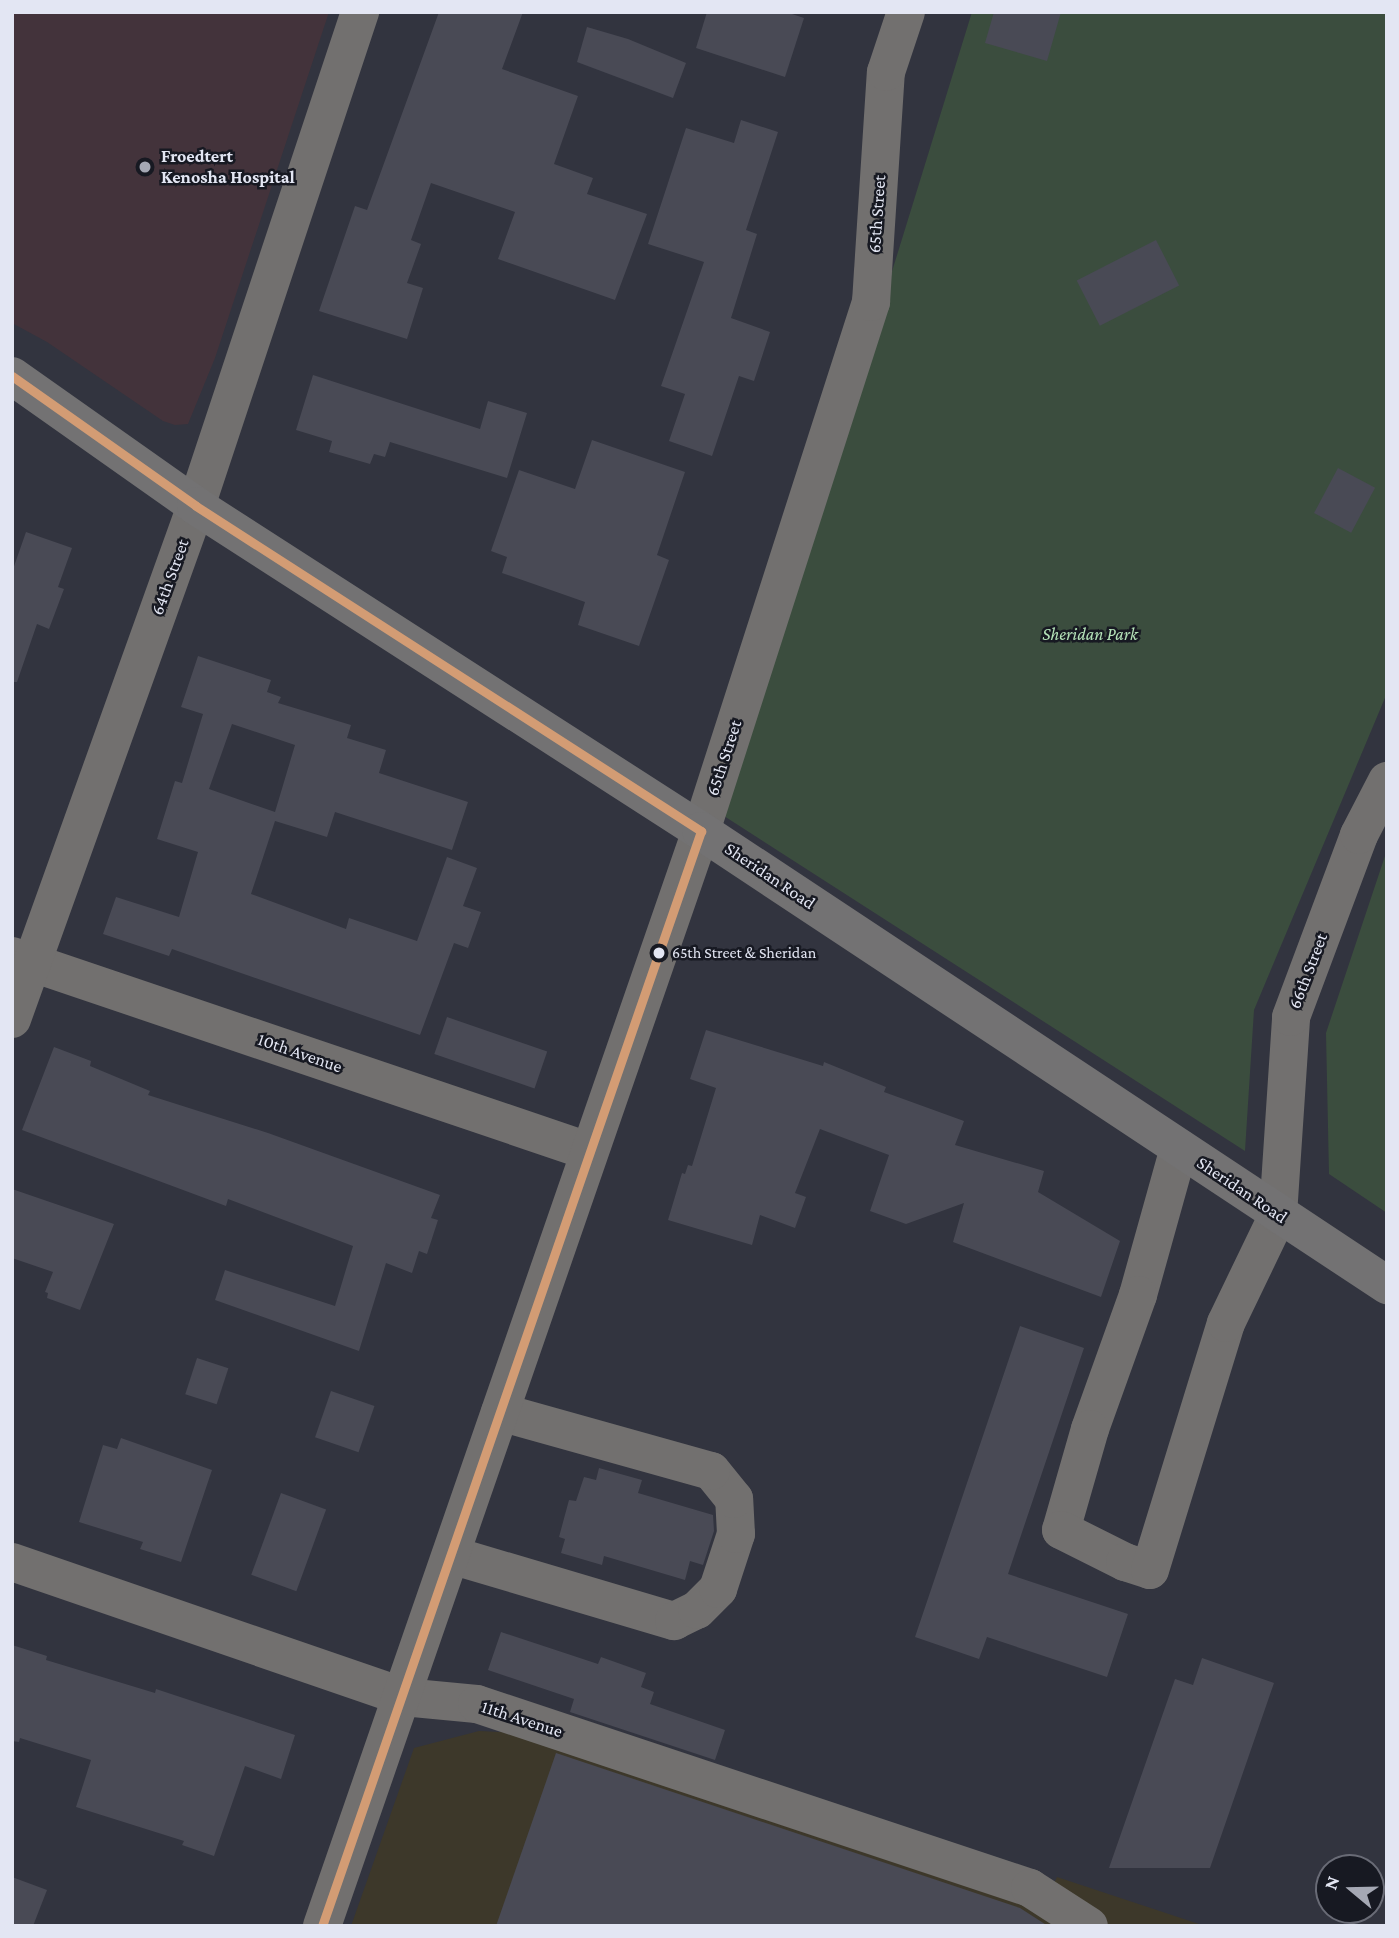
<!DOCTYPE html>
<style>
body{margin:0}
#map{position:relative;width:1399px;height:1938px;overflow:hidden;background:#32343f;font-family:"Crimson Pro",serif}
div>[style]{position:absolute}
.industrial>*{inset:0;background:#3d382a}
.medical>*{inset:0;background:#43333b}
.green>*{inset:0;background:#3b4d3e}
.building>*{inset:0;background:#494a55;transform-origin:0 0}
.minor>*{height:38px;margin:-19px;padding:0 19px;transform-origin:19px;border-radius:19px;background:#72706f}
.major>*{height:38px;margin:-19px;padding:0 19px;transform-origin:19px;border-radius:19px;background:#737273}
.bus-1>*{height:9px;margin:-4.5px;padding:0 4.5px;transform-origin:4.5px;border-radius:4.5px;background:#d39c74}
.dots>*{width:19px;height:19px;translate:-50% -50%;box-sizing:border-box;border:4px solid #171922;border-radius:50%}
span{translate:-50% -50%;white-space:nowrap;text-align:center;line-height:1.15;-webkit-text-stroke:5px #171922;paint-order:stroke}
.bus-label{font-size:16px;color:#e3e6f3}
.left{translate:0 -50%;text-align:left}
.poi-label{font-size:18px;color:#e3e6f3;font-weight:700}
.street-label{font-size:18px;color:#e3e6f3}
.park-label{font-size:18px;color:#b5e3b9;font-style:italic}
.frame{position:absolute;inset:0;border:14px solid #e3e6f3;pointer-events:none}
.north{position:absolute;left:1315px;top:1854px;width:70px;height:70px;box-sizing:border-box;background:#171922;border:2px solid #696b76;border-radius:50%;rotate:289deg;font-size:19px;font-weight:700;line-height:28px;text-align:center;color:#e3e6f3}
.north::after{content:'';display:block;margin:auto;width:24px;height:32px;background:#a5a8b4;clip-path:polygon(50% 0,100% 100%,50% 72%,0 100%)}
</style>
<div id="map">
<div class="industrial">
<i style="clip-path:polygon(479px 1731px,521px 1733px,1043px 1908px,1057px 1877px,1205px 1926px,351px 1926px,414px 1748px)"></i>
</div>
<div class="medical">
<i style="clip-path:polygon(12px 12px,329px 12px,215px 358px,188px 424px,175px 425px,163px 421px,47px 342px,12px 323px)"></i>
</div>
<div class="green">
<i style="clip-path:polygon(972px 12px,1387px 12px,1387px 693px,1254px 1010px,1245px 1151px,724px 816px)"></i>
<i style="clip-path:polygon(1387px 850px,1387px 1213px,1329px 1174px,1326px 1033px)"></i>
</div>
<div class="building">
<i style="clip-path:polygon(439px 12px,523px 12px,502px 69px,578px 96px,554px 164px,593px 178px,587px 194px,647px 214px,615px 300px,498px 259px,515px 212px,431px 183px,411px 240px,421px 244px,407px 283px,423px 288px,407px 339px,319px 311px,355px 206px,367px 210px)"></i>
<i style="clip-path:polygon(707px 12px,786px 12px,804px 18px,785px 77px,696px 48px)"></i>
<i style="clip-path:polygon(994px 12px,1061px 12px,1047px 61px,985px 43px)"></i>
<i style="clip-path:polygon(587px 27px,628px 39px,686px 63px,673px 98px,577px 62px)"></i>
<i style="clip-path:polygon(741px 120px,778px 132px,746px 230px,757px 234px,731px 318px,770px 332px,754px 381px,739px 376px,712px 456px,669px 441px,685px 394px,661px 386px,704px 262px,648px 244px,686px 128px,734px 143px)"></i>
<i style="left:1156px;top:240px;width:51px;height:89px;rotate:63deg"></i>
<i style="clip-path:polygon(313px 375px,480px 429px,488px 401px,527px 413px,507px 478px,390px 442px,385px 457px,374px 454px,370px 464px,329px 452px,332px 441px,296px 430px)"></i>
<i style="clip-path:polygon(592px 440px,685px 472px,657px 555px,669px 560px,639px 646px,578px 625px,585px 602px,502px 573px,507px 557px,491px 551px,519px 470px,575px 489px)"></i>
<i style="left:1338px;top:468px;width:42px;height:51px;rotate:28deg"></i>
<i style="clip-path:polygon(26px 532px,72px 548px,58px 587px,64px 589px,49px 629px,37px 624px,17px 682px,12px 682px,12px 572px)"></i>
<i style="clip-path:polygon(evenodd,198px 656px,271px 680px,267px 692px,281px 697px,278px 703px,351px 725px,347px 738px,386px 750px,379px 773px,468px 802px,452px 850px,335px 812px,327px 837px,275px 821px,251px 894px,346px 929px,349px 918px,417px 941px,447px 857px,477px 868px,463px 906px,481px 912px,468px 948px,454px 943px,420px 1035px,172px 949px,169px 956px,103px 934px,116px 897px,179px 917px,198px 852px,157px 839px,175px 781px,182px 783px,203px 714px,181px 707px,198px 656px,232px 724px,295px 745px,275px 812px,209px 789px,232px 724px)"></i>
<i style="left:447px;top:1017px;width:106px;height:39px;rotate:19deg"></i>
<i style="clip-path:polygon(706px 1030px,823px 1066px,824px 1062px,886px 1087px,884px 1092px,964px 1121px,955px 1145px,1044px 1171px,1038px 1192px,1120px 1241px,1101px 1297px,953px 1242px,964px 1203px,906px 1224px,870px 1211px,889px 1155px,820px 1129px,795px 1193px,806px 1197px,795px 1228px,760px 1215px,752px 1245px,668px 1220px,682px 1173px,685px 1174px,688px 1165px,692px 1166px,716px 1088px,690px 1079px)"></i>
<i style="clip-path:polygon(54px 1047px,91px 1061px,90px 1066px,150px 1091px,148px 1095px,268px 1133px,440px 1195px,431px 1218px,438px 1220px,427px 1254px,419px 1251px,412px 1273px,386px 1263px,359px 1351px,215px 1300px,225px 1270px,335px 1306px,353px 1246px,228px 1199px,226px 1206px,22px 1130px)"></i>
<i style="clip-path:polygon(12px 1189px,114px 1224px,80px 1310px,47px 1298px,48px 1293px,45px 1292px,53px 1272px,12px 1258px)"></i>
<i style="clip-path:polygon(1020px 1326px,1084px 1348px,1008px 1574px,1128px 1614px,1107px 1677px,987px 1637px,979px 1659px,915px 1637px)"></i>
<i style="left:197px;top:1358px;width:33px;height:38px;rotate:18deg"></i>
<i style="left:331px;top:1391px;width:46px;height:49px;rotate:19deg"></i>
<i style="clip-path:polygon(121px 1438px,212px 1470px,181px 1562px,140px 1549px,143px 1542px,79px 1522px,103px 1445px,117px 1449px)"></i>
<i style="clip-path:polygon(599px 1468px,642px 1480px,638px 1493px,713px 1515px,714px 1531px,703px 1565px,690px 1561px,685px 1580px,604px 1556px,602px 1565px,561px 1553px,565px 1539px,559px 1537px,569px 1500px,576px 1501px,584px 1477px,596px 1480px)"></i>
<i style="left:281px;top:1493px;width:48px;height:87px;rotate:20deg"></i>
<i style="clip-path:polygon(501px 1632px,598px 1664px,601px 1657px,646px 1673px,641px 1687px,654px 1692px,650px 1704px,725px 1730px,715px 1760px,570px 1712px,574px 1699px,488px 1670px)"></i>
<i style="clip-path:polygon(12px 1645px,47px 1656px,46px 1660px,155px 1693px,156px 1689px,295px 1735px,281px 1779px,245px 1766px,214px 1856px,182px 1845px,184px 1841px,76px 1807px,91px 1760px,20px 1738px,19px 1742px,12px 1741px)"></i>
<i style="clip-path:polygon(1202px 1658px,1274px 1683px,1210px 1868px,1109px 1868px,1175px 1679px,1193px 1685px)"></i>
<i style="clip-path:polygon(556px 1753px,1020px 1908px,1048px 1926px,496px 1926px)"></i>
<i style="clip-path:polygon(12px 1877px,47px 1890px,33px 1926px,12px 1926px)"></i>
</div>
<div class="minor">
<i style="left:12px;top:956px;width:608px;rotate:18.7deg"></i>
<i style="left:12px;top:1019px;width:545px;rotate:-70.27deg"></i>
<i style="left:196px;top:506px;width:521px;rotate:-71.63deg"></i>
<i style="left:1179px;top:1148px;width:153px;rotate:105.6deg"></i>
<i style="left:1138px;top:1295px;width:142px;rotate:109.7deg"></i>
<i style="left:1090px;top:1429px;width:105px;rotate:106deg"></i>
<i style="left:1061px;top:1530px;width:72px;rotate:26.6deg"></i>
<i style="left:1125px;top:1562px;width:26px;rotate:18deg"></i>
<i style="left:1150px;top:1570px;width:258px;rotate:-72.9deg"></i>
<i style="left:1226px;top:1323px;width:120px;rotate:-64.3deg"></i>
<i style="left:1278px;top:1215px;width:198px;rotate:-86.2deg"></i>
<i style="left:1291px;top:1017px;width:194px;rotate:-69.5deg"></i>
<i style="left:1359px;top:835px;width:61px;rotate:-62.6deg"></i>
<i style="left:451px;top:1555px;width:233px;rotate:16.5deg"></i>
<i style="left:674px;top:1621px;width:25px;rotate:-26deg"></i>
<i style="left:697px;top:1610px;width:30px;rotate:-45deg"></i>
<i style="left:718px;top:1589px;width:58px;rotate:-71.9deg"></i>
<i style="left:736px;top:1534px;width:35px;rotate:-93deg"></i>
<i style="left:734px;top:1499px;width:36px;rotate:-129deg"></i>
<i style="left:711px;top:1471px;width:219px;rotate:-164.4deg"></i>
<i style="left:12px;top:1562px;width:414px;rotate:19deg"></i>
<i style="left:403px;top:1697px;width:74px;rotate:5.4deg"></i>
<i style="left:477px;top:1704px;width:583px;rotate:18.4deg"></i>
<i style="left:1030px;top:1888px;width:70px;rotate:32.8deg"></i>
<i style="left:322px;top:1926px;width:1159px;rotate:-70.91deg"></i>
<i style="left:701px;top:831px;width:556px;rotate:-72.18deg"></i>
<i style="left:871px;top:302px;width:230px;rotate:-86.3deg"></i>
<i style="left:886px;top:72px;width:63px;rotate:-71.6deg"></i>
</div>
<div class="major">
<i style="left:12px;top:376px;width:225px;rotate:35.2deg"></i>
<i style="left:196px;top:506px;width:601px;rotate:32.76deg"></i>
<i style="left:701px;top:831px;width:823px;rotate:33.5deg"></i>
</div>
<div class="bus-1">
<i style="left:12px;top:376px;width:225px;rotate:35.2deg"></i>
<i style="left:196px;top:506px;width:601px;rotate:32.76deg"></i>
<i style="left:701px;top:831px;width:1159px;rotate:109.09deg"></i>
</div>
<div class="dots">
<i style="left:145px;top:167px;background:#a5a8b4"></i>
<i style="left:659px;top:953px;background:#e3e6f3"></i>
</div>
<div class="bus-label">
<span class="left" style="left:672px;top:953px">65th Street &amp; Sheridan</span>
</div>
<div class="poi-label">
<span class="left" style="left:161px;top:167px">Froedtert<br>Kenosha Hospital</span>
</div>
<div class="street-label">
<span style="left:877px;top:214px;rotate:-86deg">65th Street</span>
<span style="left:170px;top:577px;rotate:-70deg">64th Street</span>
<span style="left:724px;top:758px;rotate:-72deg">65th Street</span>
<span style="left:770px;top:876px;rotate:34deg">Sheridan Road</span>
<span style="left:1308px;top:971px;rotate:-69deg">66th Street</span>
<span style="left:300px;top:1053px;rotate:19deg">10th Avenue</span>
<span style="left:1242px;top:1190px;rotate:34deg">Sheridan Road</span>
<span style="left:522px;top:1719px;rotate:18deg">11th Avenue</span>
</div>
<div class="park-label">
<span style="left:1090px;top:634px">Sheridan Park</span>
</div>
<div class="frame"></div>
<div class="north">N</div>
</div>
